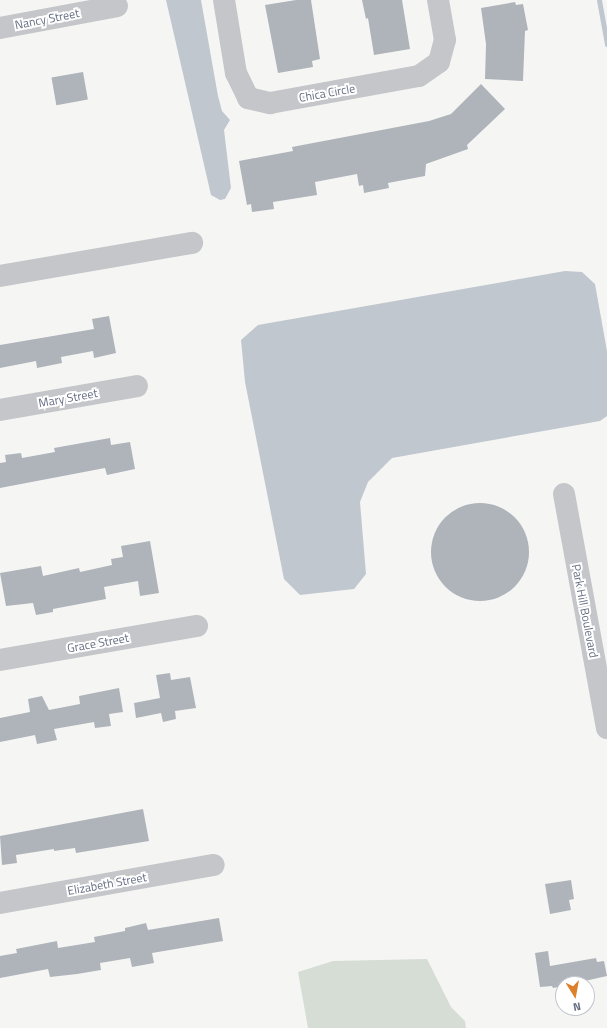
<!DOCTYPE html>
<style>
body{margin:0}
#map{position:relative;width:607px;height:1028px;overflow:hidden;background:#f5f6f3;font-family:"Titillium Web",sans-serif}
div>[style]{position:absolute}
.green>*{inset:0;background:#d5ddd4}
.water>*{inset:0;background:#c1c7cf}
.stream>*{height:5px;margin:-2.5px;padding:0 2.5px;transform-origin:2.5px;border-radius:2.5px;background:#c1c7cf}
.building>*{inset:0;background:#afb3ba;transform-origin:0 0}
.round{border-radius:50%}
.minor>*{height:22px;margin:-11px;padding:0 11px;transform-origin:11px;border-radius:11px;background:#c4c6ca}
span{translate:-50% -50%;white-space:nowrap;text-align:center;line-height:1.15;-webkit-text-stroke:4px #fff;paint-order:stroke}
.street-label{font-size:12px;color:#666f83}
.north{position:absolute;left:555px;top:976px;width:40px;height:40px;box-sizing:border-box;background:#fff;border:1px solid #c2c5cd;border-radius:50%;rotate:169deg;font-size:11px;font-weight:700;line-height:16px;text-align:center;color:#666f83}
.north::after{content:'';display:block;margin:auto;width:14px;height:18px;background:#dd802b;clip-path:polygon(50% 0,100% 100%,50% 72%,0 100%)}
</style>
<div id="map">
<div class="green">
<i style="clip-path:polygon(427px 959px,451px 1007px,465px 1021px,466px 1028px,308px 1028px,298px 972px,333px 961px)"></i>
</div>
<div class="water">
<i style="clip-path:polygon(166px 0,201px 0,218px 96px,222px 111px,230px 120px,224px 130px,231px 188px,225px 199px,220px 200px,211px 195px)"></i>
<i style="clip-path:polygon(565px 271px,582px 272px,595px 284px,607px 351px,607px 416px,600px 421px,392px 458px,368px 482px,360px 502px,366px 574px,354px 589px,300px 595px,284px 579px,245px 382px,241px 340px,258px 325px)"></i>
</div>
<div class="stream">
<i style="left:599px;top:0;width:45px;rotate:79.7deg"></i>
</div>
<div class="building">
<i style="clip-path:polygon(296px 0,311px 0,320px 59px,312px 61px,313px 67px,278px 73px,265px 5px)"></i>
<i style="clip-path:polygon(362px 0,402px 0,410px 49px,374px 55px,368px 18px,366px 19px)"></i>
<i style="clip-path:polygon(515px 2px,516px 5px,523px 4px,528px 30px,525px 31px,523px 81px,485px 79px,486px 44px,481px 8px)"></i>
<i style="left:83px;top:72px;width:28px;height:32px;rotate:80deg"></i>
<i style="clip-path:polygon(481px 84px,505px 109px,467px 145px,468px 149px,426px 164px,425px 176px,388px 183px,389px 188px,364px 193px,363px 185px,359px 186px,357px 174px,315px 182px,317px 195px,273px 202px,274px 209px,252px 212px,251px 204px,247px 205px,239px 161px,293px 151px,292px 147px,429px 121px,451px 114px)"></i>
<i style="clip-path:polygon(109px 316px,116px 353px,94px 358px,93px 351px,61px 357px,62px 363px,37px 368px,36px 361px,0 368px,0 345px,94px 329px,92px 319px)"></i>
<i style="clip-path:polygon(110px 438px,111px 445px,130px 442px,135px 469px,107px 475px,105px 468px,0 488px,0 463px,6px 462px,5px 455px,21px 453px,22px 458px,55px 452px,54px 448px)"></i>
<i class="round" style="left:431px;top:503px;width:98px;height:98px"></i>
<i style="clip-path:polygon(150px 541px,159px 593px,140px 596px,138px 581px,104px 587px,106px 599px,53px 609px,53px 612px,36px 615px,33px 603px,6px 606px,0 573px,41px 566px,43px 576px,79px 568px,80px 572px,112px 565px,111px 559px,123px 557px,121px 546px)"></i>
<i style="clip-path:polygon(170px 673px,171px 680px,190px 677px,196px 708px,175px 711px,176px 719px,163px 722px,161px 713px,136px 718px,134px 703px,160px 698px,156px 675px)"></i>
<i style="clip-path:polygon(119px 688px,123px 712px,109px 714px,111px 726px,95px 728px,94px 722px,54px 729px,57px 740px,37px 744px,35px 735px,0 742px,0 718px,30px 712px,28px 699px,42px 696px,49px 710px,80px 704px,79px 696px)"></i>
<i style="clip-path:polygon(143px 809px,149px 841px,76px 853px,75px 848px,54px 851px,54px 849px,16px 855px,17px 863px,2px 865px,0 836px)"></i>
<i style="clip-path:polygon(571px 880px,574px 899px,569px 900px,571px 910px,550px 914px,545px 884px)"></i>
<i style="clip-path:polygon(219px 918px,223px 941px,152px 953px,154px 963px,132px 967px,130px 958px,100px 963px,101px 970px,77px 974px,50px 977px,48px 969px,0 978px,0 956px,17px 953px,16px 949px,57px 941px,58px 948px,95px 942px,94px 937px,125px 931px,125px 928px,146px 923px,148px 930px)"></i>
<i style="clip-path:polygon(548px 951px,550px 966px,596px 958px,597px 962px,604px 961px,607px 976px,553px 988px,552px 986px,540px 987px,535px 953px)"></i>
</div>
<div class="minor">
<i style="left:224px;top:0;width:74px;rotate:80.7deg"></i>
<i style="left:236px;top:73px;width:28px;rotate:64deg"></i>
<i style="left:248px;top:98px;width:23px;rotate:13deg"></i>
<i style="left:270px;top:103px;width:151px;rotate:-10.3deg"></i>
<i style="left:419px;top:76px;width:24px;rotate:-35deg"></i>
<i style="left:439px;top:62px;width:23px;rotate:-75deg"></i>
<i style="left:445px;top:40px;width:41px;rotate:-99.9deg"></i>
<i style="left:0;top:28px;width:119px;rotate:-10.6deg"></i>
<i style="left:0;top:276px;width:195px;rotate:-9.8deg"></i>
<i style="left:0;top:410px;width:139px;rotate:-9.9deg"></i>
<i style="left:564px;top:494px;width:238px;rotate:79.6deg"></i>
<i style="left:0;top:660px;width:200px;rotate:-9.8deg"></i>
<i style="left:0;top:903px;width:217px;rotate:-10.1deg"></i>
</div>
<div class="street-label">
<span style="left:47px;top:19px;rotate:-11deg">Nancy Street</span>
<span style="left:327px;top:93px;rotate:-10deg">Chica Circle</span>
<span style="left:68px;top:398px;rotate:-10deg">Mary Street</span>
<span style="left:585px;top:611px;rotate:79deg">Park Hill Boulevard</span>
<span style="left:98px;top:643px;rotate:-10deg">Grace Street</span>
<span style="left:107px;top:884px;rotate:-10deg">Elizabeth Street</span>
</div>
<div class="north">N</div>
</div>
